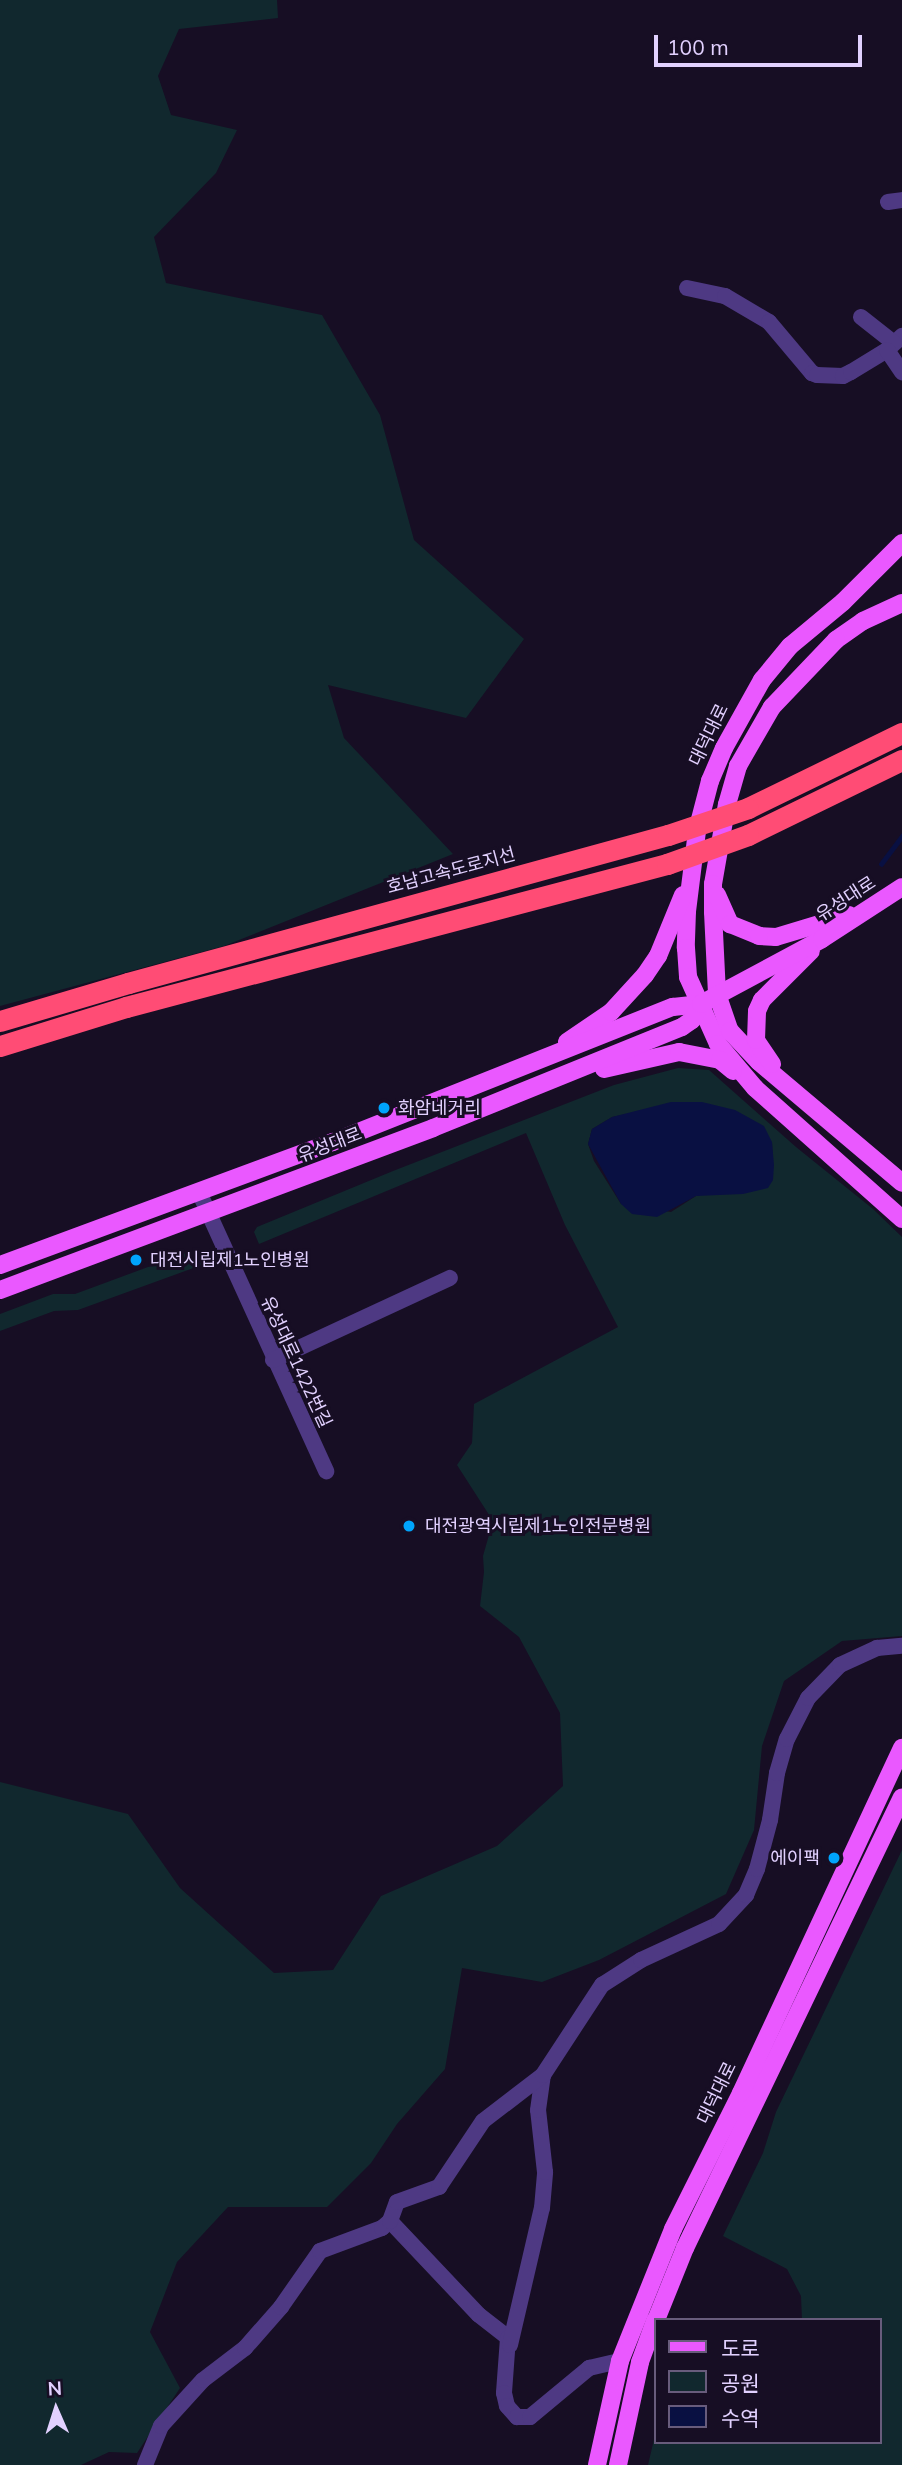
<!DOCTYPE html>
<meta charset="utf-8">
<style>
body{margin:0}
#map{position:relative;width:902px;height:2465px;overflow:hidden;background:#170e24;font-family:Mulish,"Noto Sans KR",sans-serif}
div>[style]{position:absolute}
.green>*{inset:0;background:#11282e}
.water>*{inset:0;background:#091042}
.stream>*{height:4.5px;margin:-2.25px;padding:0 2.25px;transform-origin:2.25px;border-radius:2.25px;background:#091042}
.minor>*{height:16px;margin:-8px;padding:0 8px;transform-origin:8px;border-radius:8px;background:#4e3983}
.major>*{height:18px;margin:-9px;padding:0 9px;transform-origin:9px;border-radius:9px;background:#ea58ff}
.highway>*{height:21px;margin:-10.5px;padding:0 10.5px;transform-origin:10.5px;border-radius:10.5px;background:#ff4c75}
.highway-bridge>*{height:21px;margin:-10.5px;padding:0 10.5px;transform-origin:10.5px;border-radius:10.5px;background:#ff4c75}
.dots>*{width:19px;height:19px;translate:-50% -50%;box-sizing:border-box;border:4px solid #170e24;border-radius:50%}
span{translate:-50% -50%;white-space:nowrap;text-align:center;line-height:1.15;-webkit-text-stroke:6px #170e24;paint-order:stroke}
.street-label{font-size:18px;color:#e2d1ff}
.poi-label{font-size:18px;color:#e2d1ff}
.left{translate:0 -50%;text-align:left}
.right{translate:-100% -50%;text-align:right}
.legend{position:absolute;left:654px;top:2318px;width:228px;height:126px;box-sizing:border-box;background:#170e24;border:2px solid #685c7c;margin:0;padding:9px 12px;list-style:none;font-size:21px;color:#e2d1ff}
.legend li{display:flex;align-items:center;gap:14px;height:35px}
.legend b{width:35px;border:2px solid #685c7c}
.north{position:absolute;left:21px;top:2374px;width:70px;height:70px;-webkit-text-stroke:5px #170e24;paint-order:stroke;rotate:357deg;font-size:19px;font-weight:700;line-height:28px;text-align:center;color:#e2d1ff}
.north::after{content:'';display:block;margin:auto;width:24px;height:32px;background:#e2d1ff;clip-path:polygon(50% 0,100% 100%,50% 72%,0 100%)}
.scale{position:absolute;left:654px;top:35px;width:208px;height:32px;box-sizing:border-box;border:4px solid #e2d1ff;border-top:0;padding-left:9px;font-size:21px;line-height:24px;white-space:nowrap;color:#e2d1ff;-webkit-text-stroke:5px #170e24;paint-order:stroke}
</style>
<div id="map">
<div class="green">
<i style="clip-path:polygon(0 0,277px 0,278px 18px,179px 29px,158px 76px,171px 115px,237px 130px,216px 173px,154px 237px,166px 283px,322px 315px,380px 415px,414px 540px,524px 639px,466px 718px,328px 685px,344px 738px,453px 854px,224px 946px,0 1006px)"></i>
<i style="clip-path:polygon(evenodd,678px 1068px,709px 1070px,796px 1147px,873px 1209px,902px 1237px,902px 1636px,842px 1641px,784px 1681px,762px 1746px,754px 1830px,726px 1894px,599px 1960px,542px 1982px,462px 1968px,445px 2069px,397px 2124px,371px 2163px,327px 2207px,228px 2207px,177px 2262px,150px 2332px,180px 2388px,137px 2453px,109px 2452px,81px 2465px,0 2465px,0 1782px,128px 1814px,180px 1888px,274px 1973px,333px 1970px,381px 1896px,497px 1846px,563px 1786px,560px 1713px,519px 1637px,480px 1606px,484px 1572px,483px 1556px,493px 1521px,457px 1465px,472px 1443px,474px 1404px,618px 1327px,565px 1225px,526px 1133px,259px 1244px,254px 1232px,257px 1227px,393px 1171px,614px 1085px,678px 1068px,656px 1108px,772px 1142px,773px 1180px,696px 1196px,671px 1212px,621px 1204px,594px 1161px,588px 1144px,592px 1129px,612px 1117px,656px 1108px)"></i>
<i style="clip-path:polygon(194px 1250px,206px 1255px,210px 1262px,78px 1310px,54px 1311px,0 1331px,0 1314px,53px 1294px,75px 1294px)"></i>
<i style="clip-path:polygon(902px 1850px,902px 2465px,648px 2465px,655px 2435px,655px 2442px,879px 2442px,879px 2320px,802px 2320px,801px 2296px,787px 2269px,723px 2236px,763px 2153px,776px 2112px)"></i>
</div>
<div class="water">
<i style="clip-path:polygon(671px 1102px,702px 1102px,735px 1110px,764px 1126px,772px 1142px,774px 1165px,773px 1180px,768px 1188px,743px 1194px,696px 1196px,657px 1217px,632px 1214px,621px 1204px,588px 1144px,592px 1129px,612px 1117px)"></i>
</div>
<div class="stream">
<i style="left:881px;top:864px;width:35px;rotate:-53deg"></i>
</div>
<div class="minor">
<i style="left:888px;top:202px;width:14px;rotate:-8deg"></i>
<i style="left:687px;top:288px;width:39px;rotate:12deg"></i>
<i style="left:725px;top:296px;width:51px;rotate:30.6deg"></i>
<i style="left:769px;top:322px;width:67px;rotate:49.9deg"></i>
<i style="left:812px;top:373px;width:5px;rotate:22deg"></i>
<i style="left:817px;top:375px;width:26px;rotate:2deg"></i>
<i style="left:843px;top:376px;width:9px;rotate:-27deg"></i>
<i style="left:851px;top:372px;width:42px;rotate:-31.4deg"></i>
<i style="left:887px;top:350px;width:21px;rotate:-43deg"></i>
<i style="left:861px;top:317px;width:42px;rotate:38.2deg"></i>
<i style="left:887px;top:350px;width:27px;rotate:56deg"></i>
<i style="left:199px;top:1192px;width:307px;rotate:65.5deg"></i>
<i style="left:273px;top:1360px;width:195px;rotate:-24.9deg"></i>
<i style="left:390px;top:2221px;width:129px;rotate:46.6deg"></i>
<i style="left:479px;top:2315px;width:37px;rotate:38deg"></i>
<i style="left:508px;top:2338px;width:55px;rotate:94.2deg"></i>
<i style="left:504px;top:2393px;width:13px;rotate:77deg"></i>
<i style="left:507px;top:2406px;width:15px;rotate:48deg"></i>
<i style="left:517px;top:2417px;width:13px"></i>
<i style="left:530px;top:2417px;width:77px;rotate:-39.7deg"></i>
<i style="left:589px;top:2368px;width:32px;rotate:-13deg"></i>
<i style="left:510px;top:2345px;width:141px;rotate:-76.9deg"></i>
<i style="left:542px;top:2208px;width:36px;rotate:-85deg"></i>
<i style="left:545px;top:2172px;width:62px;rotate:-96.4deg"></i>
<i style="left:538px;top:2110px;width:35px;rotate:-82deg"></i>
<i style="left:145px;top:2465px;width:42px;rotate:-67.7deg"></i>
<i style="left:161px;top:2426px;width:62px;rotate:-47.6deg"></i>
<i style="left:203px;top:2380px;width:53px;rotate:-37.3deg"></i>
<i style="left:245px;top:2348px;width:55px;rotate:-48.7deg"></i>
<i style="left:281px;top:2307px;width:68px;rotate:-55.1deg"></i>
<i style="left:320px;top:2251px;width:66px;rotate:-20.4deg"></i>
<i style="left:382px;top:2228px;width:11px;rotate:-41deg"></i>
<i style="left:390px;top:2221px;width:20px;rotate:-70deg"></i>
<i style="left:397px;top:2202px;width:45px;rotate:-19.7deg"></i>
<i style="left:439px;top:2187px;width:79px;rotate:-56.3deg"></i>
<i style="left:483px;top:2121px;width:76px;rotate:-37.5deg"></i>
<i style="left:543px;top:2075px;width:108px;rotate:-56.8deg"></i>
<i style="left:602px;top:1985px;width:46px;rotate:-32.7deg"></i>
<i style="left:641px;top:1960px;width:86px;rotate:-24.8deg"></i>
<i style="left:719px;top:1924px;width:40px;rotate:-47deg"></i>
<i style="left:746px;top:1895px;width:28px;rotate:-67deg"></i>
<i style="left:757px;top:1869px;width:51px;rotate:-75.1deg"></i>
<i style="left:770px;top:1820px;width:48px;rotate:-81.5deg"></i>
<i style="left:777px;top:1773px;width:35px;rotate:-74deg"></i>
<i style="left:787px;top:1739px;width:46px;rotate:-62.9deg"></i>
<i style="left:808px;top:1698px;width:46px;rotate:-45.9deg"></i>
<i style="left:840px;top:1665px;width:41px;rotate:-24.7deg"></i>
<i style="left:877px;top:1648px;width:25px;rotate:-5deg"></i>
</div>
<div class="major">
<i style="left:902px;top:543px;width:83px;rotate:135deg"></i>
<i style="left:843px;top:602px;width:69px;rotate:140.3deg"></i>
<i style="left:790px;top:646px;width:44px;rotate:129.5deg"></i>
<i style="left:762px;top:680px;width:78px;rotate:119.2deg"></i>
<i style="left:724px;top:748px;width:36px;rotate:113deg"></i>
<i style="left:710px;top:781px;width:52px;rotate:104.6deg"></i>
<i style="left:697px;top:831px;width:81px;rotate:97.1deg"></i>
<i style="left:687px;top:911px;width:37px;rotate:92deg"></i>
<i style="left:686px;top:948px;width:29px;rotate:86deg"></i>
<i style="left:688px;top:977px;width:73px;rotate:65.9deg"></i>
<i style="left:718px;top:1044px;width:57px;rotate:49.9deg"></i>
<i style="left:755px;top:1088px;width:197px;rotate:41.7deg"></i>
<i style="left:902px;top:603px;width:43px;rotate:155.2deg"></i>
<i style="left:863px;top:621px;width:33px;rotate:145deg"></i>
<i style="left:836px;top:640px;width:93px;rotate:133.7deg"></i>
<i style="left:772px;top:707px;width:68px;rotate:120deg"></i>
<i style="left:738px;top:766px;width:40px;rotate:106deg"></i>
<i style="left:727px;top:804px;width:81px;rotate:99.9deg"></i>
<i style="left:713px;top:884px;width:28px;rotate:90deg"></i>
<i style="left:713px;top:912px;width:82px;rotate:87.2deg"></i>
<i style="left:717px;top:994px;width:39px;rotate:71deg"></i>
<i style="left:730px;top:1031px;width:42px;rotate:46.9deg"></i>
<i style="left:759px;top:1062px;width:187px;rotate:40.2deg"></i>
<i style="left:717px;top:895px;width:32px;rotate:66deg"></i>
<i style="left:730px;top:924px;width:31px;rotate:22deg"></i>
<i style="left:759px;top:936px;width:17px;rotate:3deg"></i>
<i style="left:776px;top:937px;width:76px;rotate:-16.8deg"></i>
<i style="left:567px;top:1042px;width:53px;rotate:-34.3deg"></i>
<i style="left:611px;top:1012px;width:50px;rotate:-47.4deg"></i>
<i style="left:645px;top:975px;width:23px;rotate:-56deg"></i>
<i style="left:658px;top:956px;width:66px;rotate:-67.7deg"></i>
<i style="left:772px;top:1064px;width:29px;rotate:-124deg"></i>
<i style="left:756px;top:1040px;width:29px;rotate:-88deg"></i>
<i style="left:757px;top:1011px;width:12px;rotate:-66deg"></i>
<i style="left:762px;top:1000px;width:69px;rotate:-45deg"></i>
<i style="left:604px;top:1069px;width:77px;rotate:-12.8deg"></i>
<i style="left:679px;top:1052px;width:42px;rotate:11deg"></i>
<i style="left:720px;top:1060px;width:17px;rotate:40deg"></i>
<i style="left:0;top:1265px;width:355px;rotate:-20.3deg"></i>
<i style="left:333px;top:1142px;width:366px;rotate:-21.7deg"></i>
<i style="left:673px;top:1007px;width:28px;rotate:-6deg"></i>
<i style="left:0;top:1290px;width:462px;rotate:-20.5deg"></i>
<i style="left:433px;top:1128px;width:269px;rotate:-22.1deg"></i>
<i style="left:682px;top:1027px;width:12px;rotate:-35deg"></i>
<i style="left:692px;top:1020px;width:18px;rotate:-61deg"></i>
<i style="left:701px;top:1004px;width:137px;rotate:-28.2deg"></i>
<i style="left:822px;top:939px;width:95px;rotate:-33deg"></i>
<i style="left:656px;top:2320px;width:78px;rotate:-68.1deg"></i>
<i style="left:685px;top:2248px;width:500px;rotate:-64.3deg"></i>
<i style="left:597px;top:2465px;width:107px;rotate:-77.5deg"></i>
<i style="left:620px;top:2361px;width:142px;rotate:-68.1deg"></i>
<i style="left:673px;top:2229px;width:152px;rotate:-63.4deg"></i>
<i style="left:741px;top:2093px;width:381px;rotate:-65deg"></i>
<i style="left:618px;top:2465px;width:105px;rotate:-77.9deg"></i>
<i style="left:640px;top:2362px;width:44px;rotate:-69.9deg"></i>
</div>
<div class="highway">
<i style="left:748px;top:808px;width:171px;rotate:-26deg"></i>
<i style="left:748px;top:835px;width:171px;rotate:-26deg"></i>
<i style="left:0;top:1021px;width:134px;rotate:-16.5deg"></i>
<i style="left:128px;top:983px;width:560px;rotate:-15.33deg"></i>
<i style="left:0;top:1046px;width:132px;rotate:-17.2deg"></i>
<i style="left:126px;top:1007px;width:560px;rotate:-14.81deg"></i>
</div>
<div class="highway-bridge">
<i style="left:668px;top:835px;width:84px;rotate:-18.6deg"></i>
<i style="left:667px;top:864px;width:86px;rotate:-19.7deg"></i>
</div>
<div class="dots">
<i style="left:384px;top:1108px;background:#00a4fc"></i>
<i style="left:136px;top:1260px;background:#00a4fc"></i>
<i style="left:409px;top:1526px;background:#00a4fc"></i>
<i style="left:834px;top:1858px;background:#00a4fc"></i>
</div>
<div class="street-label">
<span style="left:709px;top:735px;rotate:-64deg">대덕대로</span>
<span style="left:451px;top:871px;rotate:-15deg">호남고속도로지선</span>
<span style="left:846px;top:899px;rotate:-33deg">유성대로</span>
<span style="left:330px;top:1145px;rotate:-21deg">유성대로</span>
<span style="left:296px;top:1362px;rotate:65deg">유성대로1422번길</span>
<span style="left:717px;top:2093px;rotate:-64deg">대덕대로</span>
</div>
<div class="poi-label">
<span class="left" style="left:398px;top:1108px">화암네거리</span>
<span class="left" style="left:150px;top:1260px">대전시립제1노인병원</span>
<span class="left" style="left:425px;top:1526px">대전광역시립제1노인전문병원</span>
<span class="right" style="left:820px;top:1858px">에이팩</span>
</div>
<ul class="legend">
<li><b style="height:9px;background:#ea58ff"></b>도로</li>
<li><b style="height:19px;background:#11282e"></b>공원</li>
<li><b style="height:19px;background:#091042"></b>수역</li>
</ul>
<div class="north">N</div>
<div class="scale">100 m</div>
</div>
